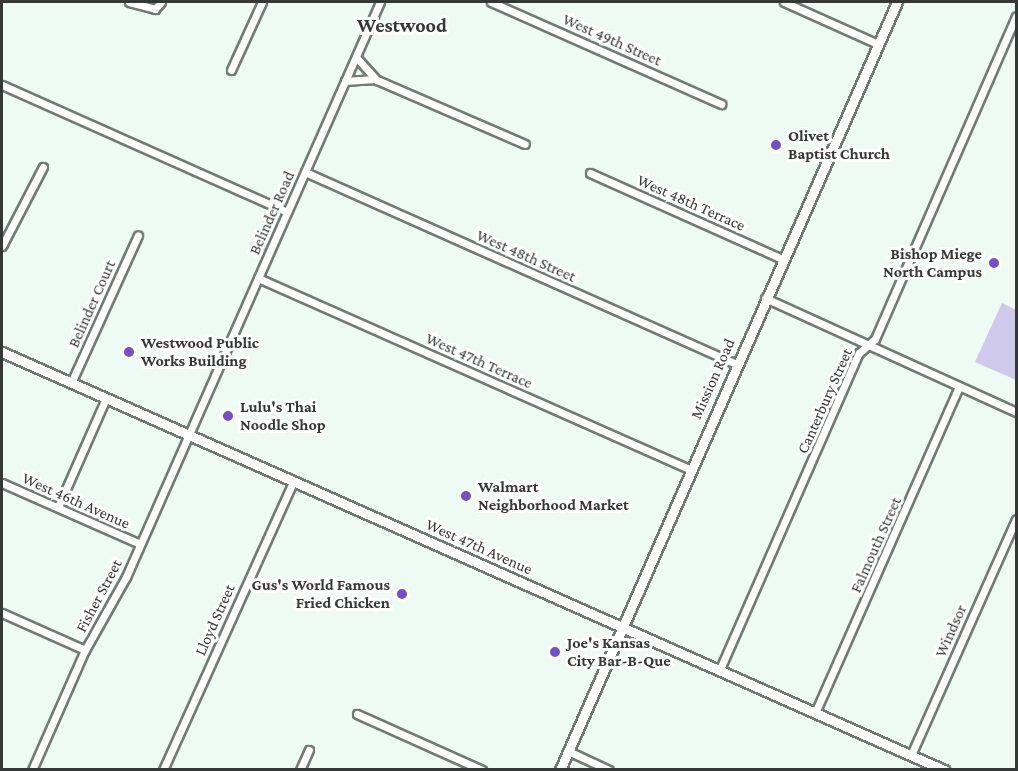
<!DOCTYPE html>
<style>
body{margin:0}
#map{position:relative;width:1018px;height:771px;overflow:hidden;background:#eefbf5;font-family:"Crimson Pro",serif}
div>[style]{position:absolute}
.green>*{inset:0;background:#cfc9ec}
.roads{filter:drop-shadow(2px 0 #707b76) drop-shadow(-2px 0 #707b76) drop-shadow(0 2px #707b76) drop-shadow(0 -2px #707b76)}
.street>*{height:7px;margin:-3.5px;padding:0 3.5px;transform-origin:3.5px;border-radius:3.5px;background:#fff}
.secondary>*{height:9px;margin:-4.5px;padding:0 4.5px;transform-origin:4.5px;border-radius:4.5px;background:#fff}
.dots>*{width:16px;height:16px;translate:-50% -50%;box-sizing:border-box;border:3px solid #fff;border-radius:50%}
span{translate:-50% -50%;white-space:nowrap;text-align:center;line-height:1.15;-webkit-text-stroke:6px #fff;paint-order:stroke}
.street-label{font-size:16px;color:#343937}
.poi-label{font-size:16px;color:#343937;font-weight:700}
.left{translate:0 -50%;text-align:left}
.right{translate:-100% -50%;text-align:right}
.quarter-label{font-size:20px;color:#343937;font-weight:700}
.frame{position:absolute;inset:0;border:3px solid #343937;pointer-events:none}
</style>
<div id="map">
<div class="green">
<i style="clip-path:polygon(269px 210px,281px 217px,263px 259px,248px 252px)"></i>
<i style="clip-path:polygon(1002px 303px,1016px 310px,1016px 380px,975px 362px)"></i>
</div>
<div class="roads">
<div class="street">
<i style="left:129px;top:2px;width:27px;rotate:15deg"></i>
<i style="left:155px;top:9px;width:9px;rotate:-49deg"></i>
<i style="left:491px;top:2px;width:252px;rotate:23.9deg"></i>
<i style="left:784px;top:2px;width:103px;rotate:24.1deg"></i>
<i style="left:356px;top:57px;width:31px;rotate:48deg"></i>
<i style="left:377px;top:80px;width:161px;rotate:23.4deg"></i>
<i style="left:231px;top:70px;width:75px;rotate:-65.5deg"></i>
<i style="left:345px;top:81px;width:30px;rotate:-4deg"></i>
<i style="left:2px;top:85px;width:312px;rotate:24deg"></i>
<i style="left:305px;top:172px;width:472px;rotate:24deg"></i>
<i style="left:590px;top:173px;width:210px;rotate:24.1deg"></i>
<i style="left:2px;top:246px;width:89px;rotate:-62.6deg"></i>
<i style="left:258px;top:278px;width:471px;rotate:23.9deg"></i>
<i style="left:765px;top:298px;width:276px;rotate:24.4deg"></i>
<i style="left:71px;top:383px;width:162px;rotate:-65.6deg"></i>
<i style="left:2px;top:483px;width:151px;rotate:23.8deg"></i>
<i style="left:58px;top:507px;width:119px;rotate:-66.2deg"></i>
<i style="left:2px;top:613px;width:91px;rotate:24deg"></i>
<i style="left:720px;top:669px;width:345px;rotate:-66.3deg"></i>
<i style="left:859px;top:353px;width:21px;rotate:-41deg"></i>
<i style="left:875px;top:339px;width:352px;rotate:-66.4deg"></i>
<i style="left:815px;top:713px;width:357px;rotate:-66.2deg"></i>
<i style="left:357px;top:714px;width:137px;rotate:24.1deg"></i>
<i style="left:568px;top:751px;width:45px;rotate:24.9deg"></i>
<i style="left:911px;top:755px;width:258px;rotate:-66deg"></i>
<i style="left:32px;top:770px;width:131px;rotate:-66.2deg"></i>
<i style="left:85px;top:650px;width:84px;rotate:-60.7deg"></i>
<i style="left:126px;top:577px;width:629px;rotate:-66.17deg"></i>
<i style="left:163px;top:770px;width:316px;rotate:-65.7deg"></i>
<i style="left:300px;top:770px;width:22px;rotate:-66deg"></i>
</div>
<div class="secondary">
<i style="left:2px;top:352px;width:1031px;rotate:23.93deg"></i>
<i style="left:560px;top:770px;width:839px;rotate:-66.31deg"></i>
</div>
</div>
<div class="dots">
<i style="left:776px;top:145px;background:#744fc8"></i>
<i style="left:994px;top:263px;background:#744fc8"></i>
<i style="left:129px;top:352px;background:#744fc8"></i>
<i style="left:228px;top:416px;background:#744fc8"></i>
<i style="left:466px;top:496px;background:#744fc8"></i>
<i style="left:402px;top:594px;background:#744fc8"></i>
<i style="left:555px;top:652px;background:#744fc8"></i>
</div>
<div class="street-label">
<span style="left:612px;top:40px;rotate:24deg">West 49th Street</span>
<span style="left:691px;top:203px;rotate:24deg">West 48th Terrace</span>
<span style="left:272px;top:213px;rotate:-66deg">Belinder Road</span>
<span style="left:526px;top:256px;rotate:24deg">West 48th Street</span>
<span style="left:92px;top:304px;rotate:-66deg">Belinder Court</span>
<span style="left:479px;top:361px;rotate:24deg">West 47th Terrace</span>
<span style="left:713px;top:379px;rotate:-66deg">Mission Road</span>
<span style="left:825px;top:401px;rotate:-66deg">Canterbury Street</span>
<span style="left:76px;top:501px;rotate:24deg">West 46th Avenue</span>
<span style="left:876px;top:545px;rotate:-66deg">Falmouth Street</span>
<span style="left:479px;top:547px;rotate:24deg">West 47th Avenue</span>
<span style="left:99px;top:596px;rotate:-62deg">Fisher Street</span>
<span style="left:215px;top:620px;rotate:-66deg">Lloyd Street</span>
<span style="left:951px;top:631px;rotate:-66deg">Windsor</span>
</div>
<div class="poi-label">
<span class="left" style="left:788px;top:145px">Olivet<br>Baptist Church</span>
<span class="right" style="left:982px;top:263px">Bishop Miege<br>North Campus</span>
<span class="left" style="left:141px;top:352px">Westwood Public<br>Works Building</span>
<span class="left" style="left:240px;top:416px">Lulu's Thai<br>Noodle Shop</span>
<span class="left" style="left:478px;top:496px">Walmart<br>Neighborhood Market</span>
<span class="right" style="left:390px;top:594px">Gus's World Famous<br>Fried Chicken</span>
<span class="left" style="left:567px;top:652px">Joe's Kansas<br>City Bar-B-Que</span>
</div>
<div class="quarter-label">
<span style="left:402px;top:25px">Westwood</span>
</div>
<div class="frame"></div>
</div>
